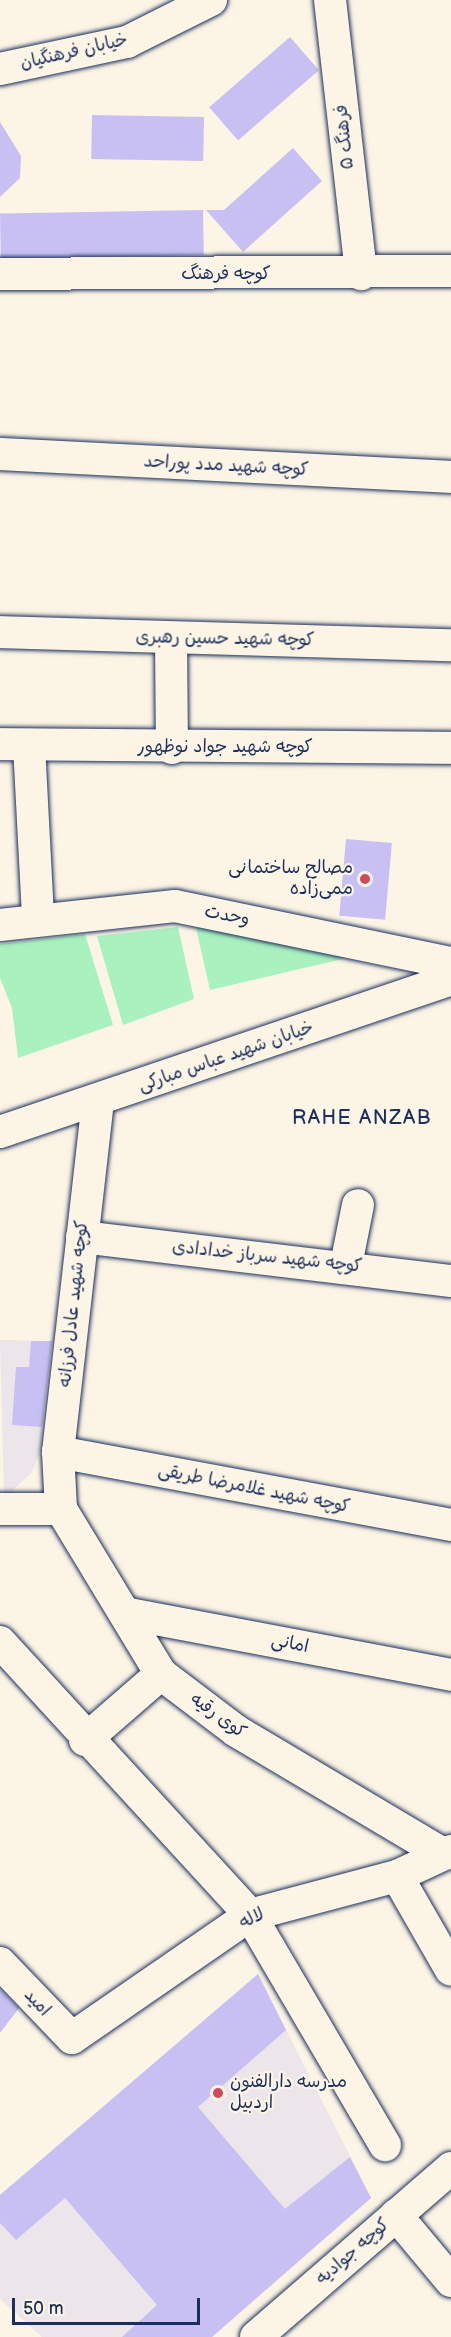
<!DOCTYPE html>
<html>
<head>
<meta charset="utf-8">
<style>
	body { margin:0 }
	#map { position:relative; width:451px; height:2337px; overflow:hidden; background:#fcf5e5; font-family:"Balsamiq Sans","Playpen Sans Arabic",sans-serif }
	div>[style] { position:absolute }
	.built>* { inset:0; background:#ece5e9 }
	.green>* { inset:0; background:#a9f2bf }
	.building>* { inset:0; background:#c8c0f2; transform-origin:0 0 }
	.roads { filter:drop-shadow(0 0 2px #1b2f5e) drop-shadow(0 0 2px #1b2f5e) }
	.minor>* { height:32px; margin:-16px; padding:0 16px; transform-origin:16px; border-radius:16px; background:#fcf5e5 }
	.dots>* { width:16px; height:16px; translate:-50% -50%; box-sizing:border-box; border:3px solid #fcf5e5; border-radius:50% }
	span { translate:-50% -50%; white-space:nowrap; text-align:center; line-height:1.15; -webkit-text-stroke:4.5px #fcf5e5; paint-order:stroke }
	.street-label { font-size:18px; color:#1b2f5e }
	.poi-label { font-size:18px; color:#1b2f5e }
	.right { translate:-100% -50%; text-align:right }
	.left { translate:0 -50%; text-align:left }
	.neighbourhood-label { font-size:20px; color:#1b2f5e; letter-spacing:1.5px }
	.scale { position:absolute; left:12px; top:2298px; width:188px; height:27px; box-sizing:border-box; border:3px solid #1b2f5e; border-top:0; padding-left:8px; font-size:18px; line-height:21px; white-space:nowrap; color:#1b2f5e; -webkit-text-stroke:4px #fcf5e5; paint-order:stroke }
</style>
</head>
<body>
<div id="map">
	<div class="built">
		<i style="clip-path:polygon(0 1340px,52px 1341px,39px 1455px,32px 1472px,4px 1499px)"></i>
		<i style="clip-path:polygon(258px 1974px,371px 2198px,212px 2337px,42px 2337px,0 2299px,0 2195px)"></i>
	</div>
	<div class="green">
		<i style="clip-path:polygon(178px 927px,194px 999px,123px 1025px,97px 936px)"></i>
		<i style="clip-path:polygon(196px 928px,222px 928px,351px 957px,210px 990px)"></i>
		<i style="clip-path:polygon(85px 934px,113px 1025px,18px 1058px,12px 1008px,0 978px,0 944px)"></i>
	</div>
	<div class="building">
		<i style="left:290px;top:37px;width:44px;height:107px;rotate:49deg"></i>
		<i style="left:92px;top:115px;width:112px;height:44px;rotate:1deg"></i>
		<i style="clip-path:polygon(0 122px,21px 156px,20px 178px,0 197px)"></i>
		<i style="clip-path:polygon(293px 148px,322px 181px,243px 252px,206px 210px,224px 210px)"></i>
		<i style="left:203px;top:210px;width:45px;height:203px;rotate:89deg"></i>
		<i style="left:346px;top:839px;width:46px;height:77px;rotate:5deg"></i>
		<i style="clip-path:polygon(31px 1341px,52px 1341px,42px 1427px,12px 1425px,16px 1367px,29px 1367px)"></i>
		<i style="clip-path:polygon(258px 1974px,286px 2030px,198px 2107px,285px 2209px,350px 2157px,371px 2198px,212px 2337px,122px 2337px,157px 2305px,65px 2198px,16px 2240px,0 2223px,0 2195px)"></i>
		<i style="clip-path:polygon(0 1989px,19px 2008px,0 2033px)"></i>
	</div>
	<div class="roads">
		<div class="minor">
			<i style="left:330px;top:0;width:276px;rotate:83.5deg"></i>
			<i style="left:0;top:69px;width:130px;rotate:-12deg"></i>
			<i style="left:127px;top:42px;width:94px;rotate:-26.6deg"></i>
			<i style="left:0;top:274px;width:451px;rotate:-0.4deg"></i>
			<i style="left:0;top:454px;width:452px;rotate:2.9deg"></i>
			<i style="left:0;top:632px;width:451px;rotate:1.7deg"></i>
			<i style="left:171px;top:638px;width:110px;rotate:89.5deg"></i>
			<i style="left:0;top:744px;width:451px;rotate:0.5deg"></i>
			<i style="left:29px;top:745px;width:174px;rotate:87deg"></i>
			<i style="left:0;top:925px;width:176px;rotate:-6.2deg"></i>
			<i style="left:175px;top:906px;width:282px;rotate:11.7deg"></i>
			<i style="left:0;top:1132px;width:476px;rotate:-18.7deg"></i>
			<i style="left:82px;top:1237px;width:372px;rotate:6.8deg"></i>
			<i style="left:346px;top:1265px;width:61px;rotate:-78.7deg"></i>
			<i style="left:58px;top:1452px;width:400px;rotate:10.5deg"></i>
			<i style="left:0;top:1509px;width:61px"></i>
			<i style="left:61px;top:1509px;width:193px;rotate:58.8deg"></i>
			<i style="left:161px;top:1674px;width:94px;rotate:37.2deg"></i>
			<i style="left:236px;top:1731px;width:241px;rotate:30.7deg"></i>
			<i style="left:61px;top:1509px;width:57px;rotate:-93deg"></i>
			<i style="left:58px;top:1452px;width:354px;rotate:-83.5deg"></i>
			<i style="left:129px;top:1614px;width:328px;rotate:10.7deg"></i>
			<i style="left:0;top:1642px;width:370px;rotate:47.5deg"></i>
			<i style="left:250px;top:1915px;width:267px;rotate:59.6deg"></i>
			<i style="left:85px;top:1740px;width:101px;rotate:-41deg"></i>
			<i style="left:397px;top:1876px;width:108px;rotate:60.1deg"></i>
			<i style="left:0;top:1963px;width:104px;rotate:46.2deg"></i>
			<i style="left:72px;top:2038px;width:216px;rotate:-34.6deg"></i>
			<i style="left:250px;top:1915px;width:152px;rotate:-14.9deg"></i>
			<i style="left:397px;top:1876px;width:60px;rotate:-24.8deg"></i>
			<i style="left:396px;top:2215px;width:86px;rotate:50.2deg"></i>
			<i style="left:256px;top:2337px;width:258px;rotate:-40.9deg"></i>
		</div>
	</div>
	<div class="dots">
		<i style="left:365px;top:879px;background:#d1495b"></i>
		<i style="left:218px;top:2093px;background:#d1495b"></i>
	</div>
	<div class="street-label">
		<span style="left:74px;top:52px;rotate:-13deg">خیابان فرهنگیان</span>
		<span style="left:345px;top:137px;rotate:-96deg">فرهنگ ۵</span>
		<span style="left:226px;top:274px">کوچه فرهنگ</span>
		<span style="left:226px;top:466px;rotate:3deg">کوچه شهید مدد پوراحد</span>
		<span style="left:225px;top:639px;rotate:1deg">کوچه شهید حسین رهبری</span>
		<span style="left:225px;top:747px">کوچه شهید جواد نوظهور</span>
		<span style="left:227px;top:916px;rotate:11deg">وحدت</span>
		<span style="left:226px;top:1057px;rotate:-19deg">خیابان شهید عباس مبارکی</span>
		<span style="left:267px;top:1257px;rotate:6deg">کوچه شهید سرباز خدادادی</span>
		<span style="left:74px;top:1304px;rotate:-84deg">کوچه شهید عادل فرزانه</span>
		<span style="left:254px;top:1489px;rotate:11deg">کوچه شهید غلامرضا طریقی</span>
		<span style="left:290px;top:1644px;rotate:11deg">امانی</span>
		<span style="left:218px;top:1716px;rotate:36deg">کوی رقیه</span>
		<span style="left:252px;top:1919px;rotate:-25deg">لاله</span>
		<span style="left:37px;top:2003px;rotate:48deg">امید</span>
		<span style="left:353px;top:2252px;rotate:-41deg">کوچه جوادیه</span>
	</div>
	<div class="poi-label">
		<span class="right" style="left:353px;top:879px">مصالح ساختمانی<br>ممی‌زاده</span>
		<span class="left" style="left:230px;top:2093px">مدرسه دارالفنون<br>اردبیل</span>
	</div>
	<div class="neighbourhood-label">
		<span style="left:362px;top:1118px">RAHE ANZAB</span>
	</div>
	<div class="scale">50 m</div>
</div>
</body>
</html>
